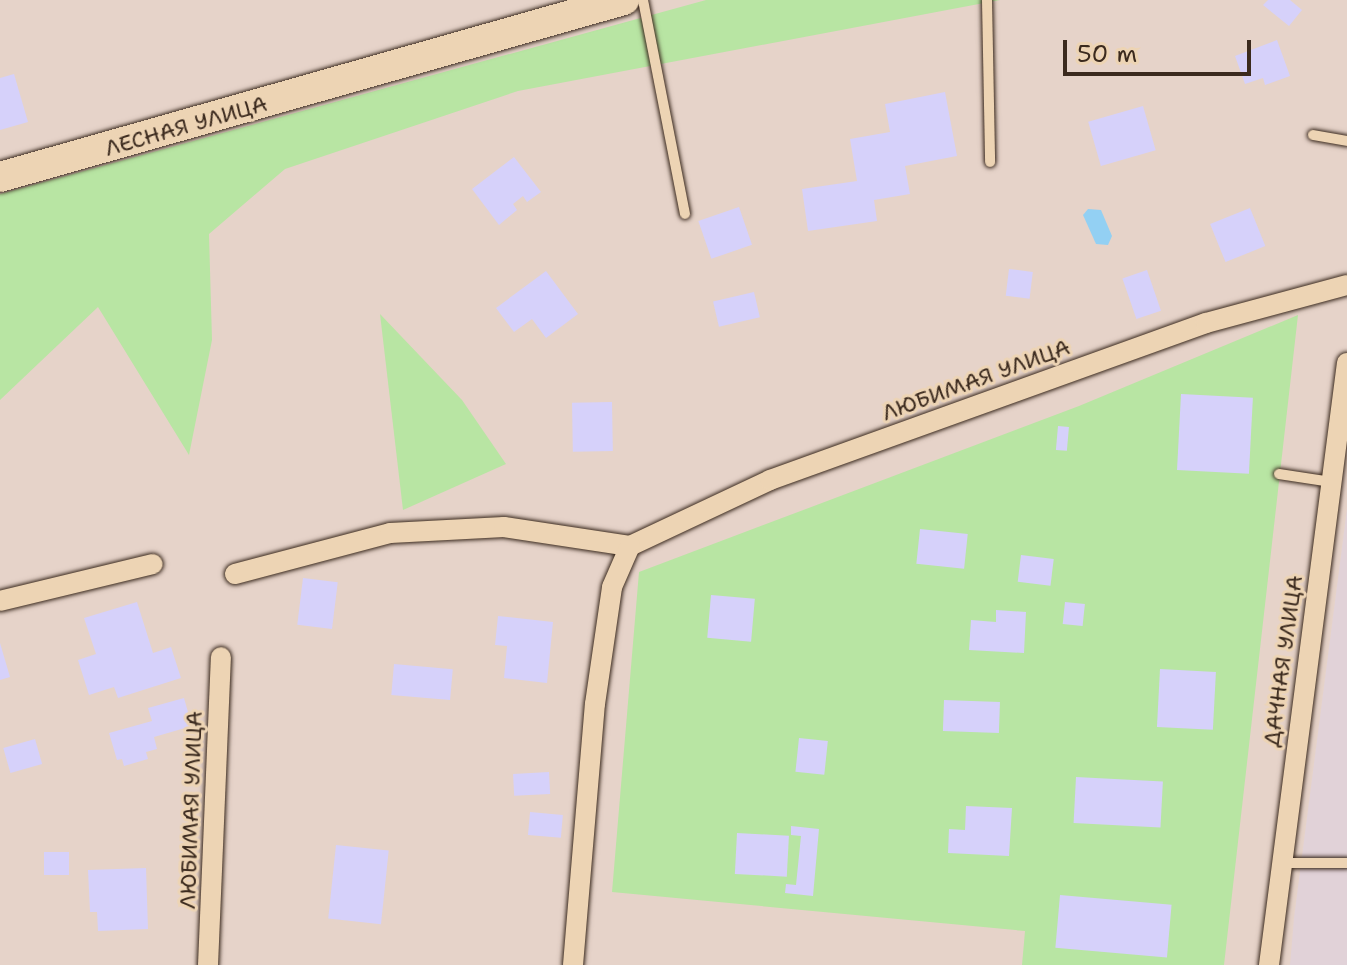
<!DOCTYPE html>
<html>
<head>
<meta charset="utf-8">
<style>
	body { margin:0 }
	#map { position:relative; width:1347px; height:965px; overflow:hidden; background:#e6d3c9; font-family:"Shantell Sans",sans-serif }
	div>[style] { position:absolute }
	.built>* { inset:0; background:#e1d2d8 }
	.green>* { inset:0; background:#b8e5a3 }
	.water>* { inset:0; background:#93d0f3 }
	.building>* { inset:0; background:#d6d1fa; transform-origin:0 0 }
	.roads { filter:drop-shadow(0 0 2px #3b2a1e) drop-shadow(0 0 2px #3b2a1e) }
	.lane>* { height:10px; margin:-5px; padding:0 5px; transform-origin:5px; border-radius:5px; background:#edd4b4 }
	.street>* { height:20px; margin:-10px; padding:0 10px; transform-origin:10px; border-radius:10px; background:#edd4b4 }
	.secondary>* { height:30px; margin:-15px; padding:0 15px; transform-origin:15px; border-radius:15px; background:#edd4b4 }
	span { translate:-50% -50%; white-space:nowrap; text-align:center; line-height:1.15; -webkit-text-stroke:6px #edd4b4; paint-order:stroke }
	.street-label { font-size:22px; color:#3b2a1e }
	.scale { position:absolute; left:1063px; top:40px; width:188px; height:36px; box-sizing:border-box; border:4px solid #3b2a1e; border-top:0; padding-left:10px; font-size:24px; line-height:28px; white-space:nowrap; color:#3b2a1e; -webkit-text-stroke:6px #edd4b4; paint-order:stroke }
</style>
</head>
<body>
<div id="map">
	<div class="built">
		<i style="clip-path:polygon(1347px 509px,1347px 965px,1290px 965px,1294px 918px)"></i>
	</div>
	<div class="green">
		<i style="clip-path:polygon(706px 0,1000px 0,518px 91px,285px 169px,209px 234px,212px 340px,189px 455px,98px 307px,0 400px,0 194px)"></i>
		<i style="clip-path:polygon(380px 314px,462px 400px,506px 464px,403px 510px)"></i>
		<i style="clip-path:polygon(1298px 315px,1224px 965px,1022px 965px,1025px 931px,612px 892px,639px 572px,1079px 406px)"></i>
	</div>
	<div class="water">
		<i style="clip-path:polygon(1088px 209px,1101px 210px,1112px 236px,1108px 245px,1096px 244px,1083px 215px)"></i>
	</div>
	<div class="building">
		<i style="clip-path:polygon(1268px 0,1290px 0,1302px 10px,1289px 26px,1263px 5px)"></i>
		<i style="clip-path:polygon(1277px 40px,1290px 76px,1265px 85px,1263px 78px,1245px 84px,1235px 56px)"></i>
		<i style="clip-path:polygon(14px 74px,28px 122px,0 130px,0 78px)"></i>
		<i style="clip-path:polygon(945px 92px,957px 156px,905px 166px,910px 194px,874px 200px,877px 221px,808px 231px,802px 189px,857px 181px,850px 139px,890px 132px,885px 104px)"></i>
		<i style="left:1143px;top:106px;width:46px;height:57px;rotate:74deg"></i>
		<i style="clip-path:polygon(514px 157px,541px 192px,527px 202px,523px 196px,513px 204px,517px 210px,499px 225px,472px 189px)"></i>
		<i style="left:739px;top:207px;width:40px;height:43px;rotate:71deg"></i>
		<i style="left:1250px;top:208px;width:41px;height:43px;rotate:68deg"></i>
		<i style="left:1009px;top:269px;width:24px;height:27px;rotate:7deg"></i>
		<i style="left:1147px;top:270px;width:43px;height:26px;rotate:71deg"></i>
		<i style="clip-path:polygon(546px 271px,578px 314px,546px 338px,532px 319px,514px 332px,496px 308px)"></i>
		<i style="left:754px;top:292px;width:26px;height:42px;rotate:77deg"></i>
		<i style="left:1181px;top:394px;width:72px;height:76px;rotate:3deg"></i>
		<i style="left:612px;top:402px;width:49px;height:40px;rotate:89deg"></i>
		<i style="left:1058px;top:426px;width:11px;height:24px;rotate:5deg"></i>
		<i style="left:920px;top:529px;width:48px;height:35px;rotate:6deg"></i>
		<i style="left:1021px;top:555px;width:33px;height:27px;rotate:7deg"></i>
		<i style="left:303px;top:578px;width:35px;height:47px;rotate:7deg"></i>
		<i style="left:711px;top:595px;width:44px;height:43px;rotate:5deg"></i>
		<i style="clip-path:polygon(137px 602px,153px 653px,171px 647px,181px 678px,118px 698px,114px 687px,89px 695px,78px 660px,96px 654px,84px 618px)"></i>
		<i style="left:1065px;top:602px;width:20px;height:22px;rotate:6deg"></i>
		<i style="clip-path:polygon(996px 610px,1026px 612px,1024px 653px,969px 650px,971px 620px,996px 622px)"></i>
		<i style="clip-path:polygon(498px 616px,553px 622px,547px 683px,504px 678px,507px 646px,495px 645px)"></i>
		<i style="clip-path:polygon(0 643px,10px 677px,0 680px)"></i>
		<i style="left:394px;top:664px;width:59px;height:31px;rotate:5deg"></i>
		<i style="left:1160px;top:669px;width:56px;height:58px;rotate:3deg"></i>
		<i style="clip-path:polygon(184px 698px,192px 726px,154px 737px,157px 749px,146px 752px,148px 759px,124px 766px,122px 759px,117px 760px,109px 733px,152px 721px,148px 708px)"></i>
		<i style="left:944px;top:700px;width:56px;height:31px;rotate:2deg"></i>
		<i style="left:799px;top:738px;width:29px;height:34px;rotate:6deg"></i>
		<i style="left:35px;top:739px;width:26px;height:33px;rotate:74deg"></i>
		<i style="left:549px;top:772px;width:22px;height:36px;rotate:87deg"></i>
		<i style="left:1076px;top:777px;width:87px;height:46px;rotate:3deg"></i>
		<i style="clip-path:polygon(966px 806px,1012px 808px,1009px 856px,948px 853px,949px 829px,965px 830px)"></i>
		<i style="left:530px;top:812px;width:33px;height:23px;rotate:5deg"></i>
		<i style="clip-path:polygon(791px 826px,819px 829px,813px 896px,785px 893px,786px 884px,796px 885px,801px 836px,791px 835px)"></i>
		<i style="left:737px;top:833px;width:52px;height:41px;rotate:3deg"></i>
		<i style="left:336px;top:845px;width:53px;height:74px;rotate:6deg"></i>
		<i style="left:44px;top:852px;width:25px;height:23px"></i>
		<i style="clip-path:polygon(146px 868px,148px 929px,98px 931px,97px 912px,90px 912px,88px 870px)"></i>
		<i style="left:1060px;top:895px;width:112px;height:53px;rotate:5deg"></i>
	</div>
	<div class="roads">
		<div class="lane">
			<i style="left:643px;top:0;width:218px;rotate:78.9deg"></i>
			<i style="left:987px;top:0;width:162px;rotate:88.9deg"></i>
			<i style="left:1313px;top:135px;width:35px;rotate:10deg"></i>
			<i style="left:1279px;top:474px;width:53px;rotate:8.7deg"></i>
			<i style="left:1281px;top:863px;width:66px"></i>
		</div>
		<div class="street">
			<i style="left:235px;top:574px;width:160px;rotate:-14.8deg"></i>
			<i style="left:390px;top:533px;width:114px;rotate:-3deg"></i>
			<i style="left:504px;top:527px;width:127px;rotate:8.6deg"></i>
			<i style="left:630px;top:546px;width:155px;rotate:-25.2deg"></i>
			<i style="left:770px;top:480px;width:463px;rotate:-19.8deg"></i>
			<i style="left:1206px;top:323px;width:146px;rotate:-15.1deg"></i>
			<i style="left:0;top:601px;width:157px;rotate:-13.6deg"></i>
			<i style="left:208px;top:965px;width:308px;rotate:-87.6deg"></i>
			<i style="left:573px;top:965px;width:262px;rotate:-85.2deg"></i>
			<i style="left:595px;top:704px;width:118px;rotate:-81.7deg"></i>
			<i style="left:612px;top:587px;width:45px;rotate:-66.3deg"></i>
			<i style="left:1269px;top:965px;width:607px;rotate:-82.62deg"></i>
		</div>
		<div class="secondary">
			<i style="left:0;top:177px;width:649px;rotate:-15.84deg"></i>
		</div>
	</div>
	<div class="street-label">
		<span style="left:186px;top:126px;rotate:-16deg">ЛЕСНАЯ УЛИЦА</span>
		<span style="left:976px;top:380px;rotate:-20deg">ЛЮБИМАЯ УЛИЦА</span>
		<span style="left:1283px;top:661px;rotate:-82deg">ДАЧНАЯ УЛИЦА</span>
		<span style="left:191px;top:810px;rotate:-88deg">ЛЮБИМАЯ УЛИЦА</span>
	</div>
	<div class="scale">50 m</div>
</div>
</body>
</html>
